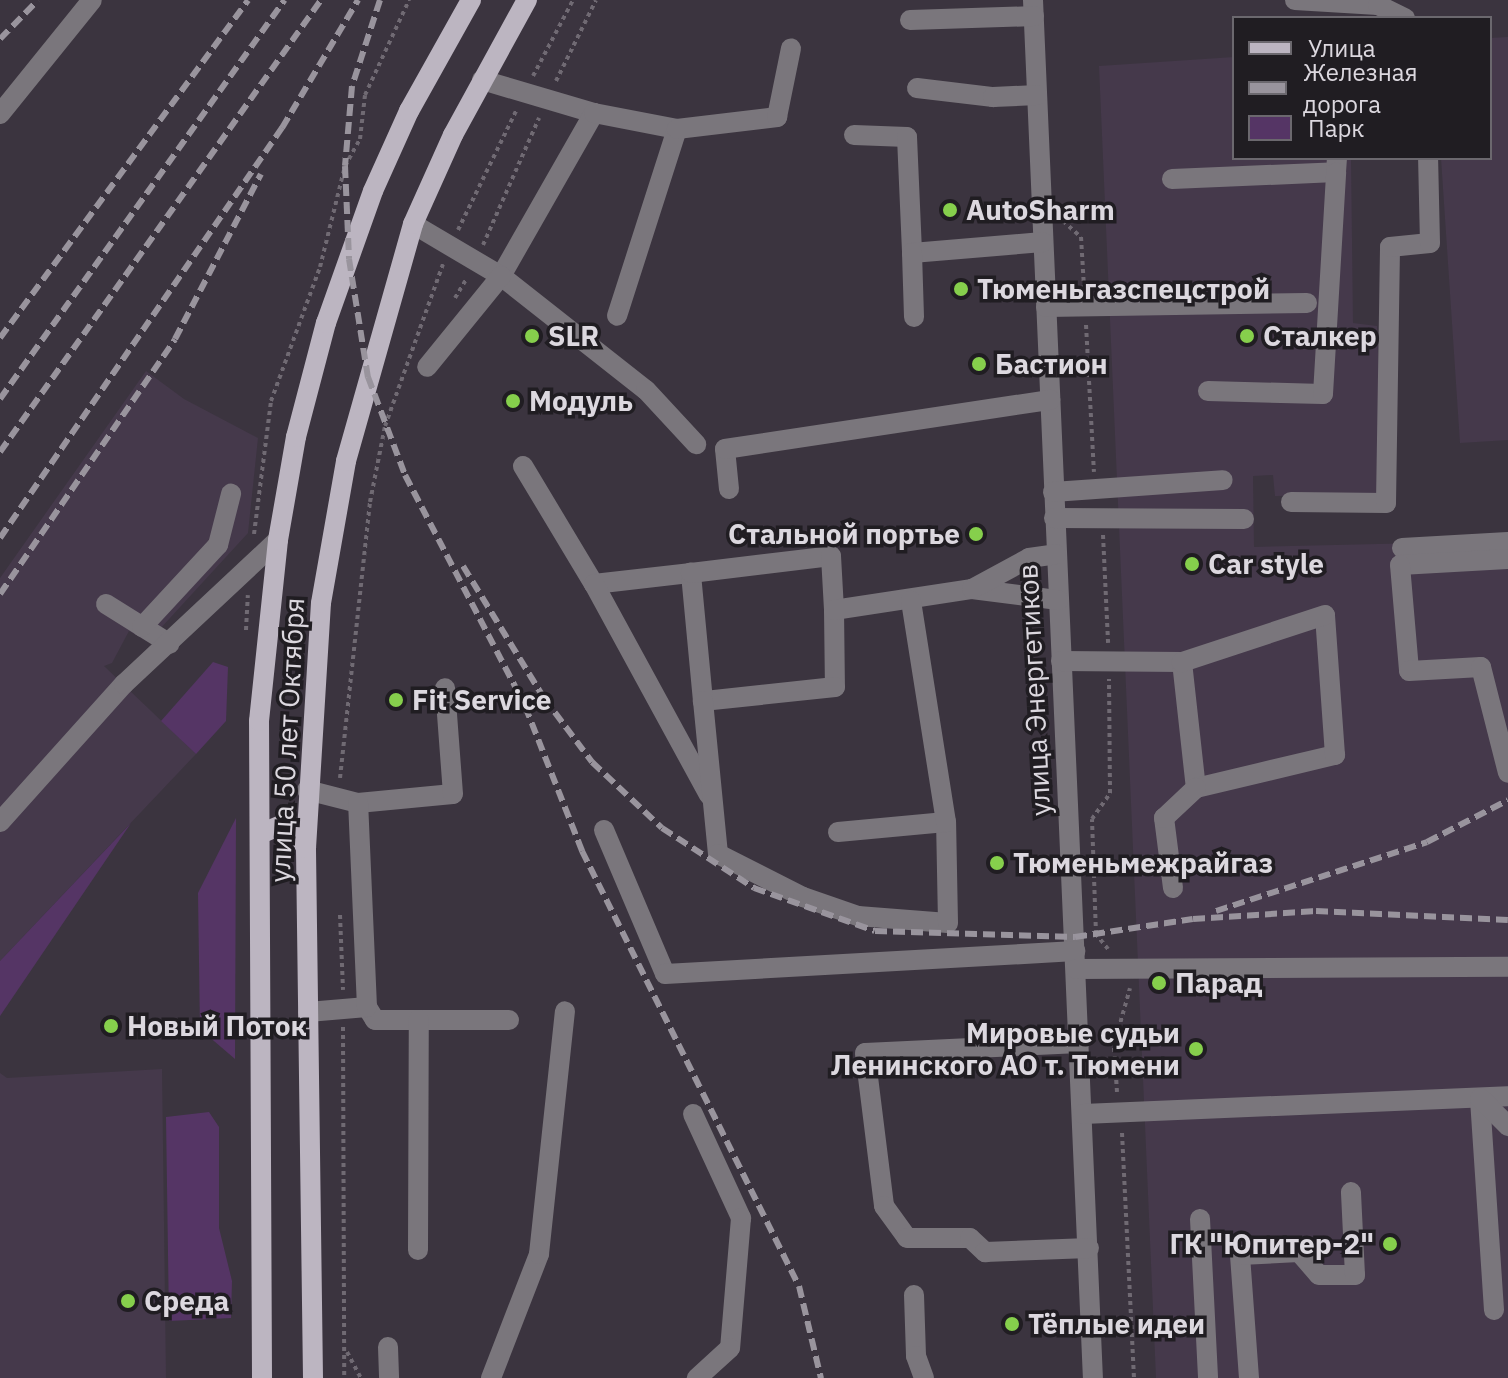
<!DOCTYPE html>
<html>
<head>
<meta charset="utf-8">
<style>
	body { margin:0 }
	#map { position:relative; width:1508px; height:1378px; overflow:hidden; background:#3b343f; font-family:"IBM Plex Sans",sans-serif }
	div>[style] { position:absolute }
	.built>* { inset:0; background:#45394b }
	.green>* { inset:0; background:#553565 }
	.path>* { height:4px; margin-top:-2px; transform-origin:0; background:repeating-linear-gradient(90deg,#706a73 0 4px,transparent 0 8px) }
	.minor>* { height:20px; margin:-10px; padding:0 10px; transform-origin:10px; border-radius:10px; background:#7a767c }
	.major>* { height:20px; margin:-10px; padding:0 10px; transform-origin:10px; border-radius:10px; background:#bcb5c1 }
	.rail>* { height:6px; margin-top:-3px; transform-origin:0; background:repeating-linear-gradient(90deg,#99949d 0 12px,transparent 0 18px) }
	.dots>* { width:22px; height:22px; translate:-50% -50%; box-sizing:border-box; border:4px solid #201d22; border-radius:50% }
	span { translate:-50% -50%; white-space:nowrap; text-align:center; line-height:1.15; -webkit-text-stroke:7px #201d22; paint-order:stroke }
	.poi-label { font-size:28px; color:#dcd8df; font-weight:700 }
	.left { translate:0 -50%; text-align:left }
	.right { translate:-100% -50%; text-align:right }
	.street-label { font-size:28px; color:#dcd8df }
	.legend { position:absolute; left:1232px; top:16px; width:260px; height:144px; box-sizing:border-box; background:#201d22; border:2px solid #6b686e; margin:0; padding:10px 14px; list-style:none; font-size:24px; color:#dcd8df }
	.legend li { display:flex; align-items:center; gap:16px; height:40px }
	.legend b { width:40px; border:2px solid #6b686e }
</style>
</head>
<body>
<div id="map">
	<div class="built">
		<i style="clip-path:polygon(1508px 37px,1508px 440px,1460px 443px,1441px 158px,1490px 158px,1490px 38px)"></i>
		<i style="clip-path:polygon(1234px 57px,1234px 158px,1351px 158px,1353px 323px,1377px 326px,1383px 495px,1275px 496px,1273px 475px,1253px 476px,1254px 547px,1508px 541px,1508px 1378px,1156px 1378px,1099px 66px)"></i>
		<i style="clip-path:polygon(146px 371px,184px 399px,258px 438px,248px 533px,148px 642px,129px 631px,112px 663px,104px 666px,196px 754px,0 961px,0 578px)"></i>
		<i style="clip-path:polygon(162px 1069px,166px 1378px,0 1378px,0 1073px,7px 1078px)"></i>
	</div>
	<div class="green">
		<i style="clip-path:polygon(213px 662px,228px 667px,226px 721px,196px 754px,161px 721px)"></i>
		<i style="clip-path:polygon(236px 818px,235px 1059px,200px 1029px,198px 893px)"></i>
		<i style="clip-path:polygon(131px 823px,0 1016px,0 961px)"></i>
		<i style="clip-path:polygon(209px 1112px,219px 1127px,219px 1228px,232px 1281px,231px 1318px,169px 1321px,166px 1117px)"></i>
	</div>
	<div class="path">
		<i style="left:533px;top:76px;width:86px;rotate:-62.2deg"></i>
		<i style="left:556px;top:81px;width:90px;rotate:-63.7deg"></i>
		<i style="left:1063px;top:221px;width:24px;rotate:42deg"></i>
		<i style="left:1081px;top:237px;width:51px;rotate:86.6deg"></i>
		<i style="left:458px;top:230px;width:135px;rotate:-64deg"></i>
		<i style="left:483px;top:245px;width:139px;rotate:-66.2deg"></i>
		<i style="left:455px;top:298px;width:23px;rotate:-59deg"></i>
		<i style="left:1086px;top:325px;width:147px;rotate:86.9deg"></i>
		<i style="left:254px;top:534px;width:134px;rotate:-82.7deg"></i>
		<i style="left:271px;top:401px;width:143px;rotate:-69.9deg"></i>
		<i style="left:320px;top:267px;width:104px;rotate:-76.1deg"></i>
		<i style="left:345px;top:166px;width:31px;rotate:-61deg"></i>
		<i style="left:360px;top:139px;width:44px;rotate:-83.5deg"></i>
		<i style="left:365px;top:95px;width:105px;rotate:-65.1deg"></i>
		<i style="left:1103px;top:535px;width:108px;rotate:87.3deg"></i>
		<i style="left:246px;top:630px;width:35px;rotate:-87deg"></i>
		<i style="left:340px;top:778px;width:278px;rotate:-83.8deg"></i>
		<i style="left:370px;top:502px;width:77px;rotate:-78.8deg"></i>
		<i style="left:385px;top:426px;width:172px;rotate:-70.3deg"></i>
		<i style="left:340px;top:915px;width:75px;rotate:87.7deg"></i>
		<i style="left:1108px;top:949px;width:19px;rotate:-129deg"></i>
		<i style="left:1096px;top:934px;width:115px;rotate:-92deg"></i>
		<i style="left:1092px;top:819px;width:32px;rotate:-55deg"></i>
		<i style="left:1110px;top:793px;width:114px;rotate:-90.5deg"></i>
		<i style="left:343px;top:1027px;width:351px;rotate:89.8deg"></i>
		<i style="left:1117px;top:1092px;width:47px;rotate:-93.7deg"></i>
		<i style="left:1114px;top:1045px;width:59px;rotate:-74.3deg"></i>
		<i style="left:1122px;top:1133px;width:245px;rotate:87.2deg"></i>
		<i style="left:347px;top:1352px;width:30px;rotate:62deg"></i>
	</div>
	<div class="minor">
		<i style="left:1033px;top:0;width:1379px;rotate:87.51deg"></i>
		<i style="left:1295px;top:0;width:83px;rotate:3.4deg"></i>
		<i style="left:1378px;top:5px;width:30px;rotate:26deg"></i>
		<i style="left:910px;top:20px;width:124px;rotate:-1.8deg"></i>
		<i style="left:482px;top:80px;width:117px;rotate:16.4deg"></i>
		<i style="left:594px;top:113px;width:188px;rotate:119.7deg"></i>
		<i style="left:501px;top:276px;width:184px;rotate:38.2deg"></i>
		<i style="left:646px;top:390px;width:74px;rotate:47.2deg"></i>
		<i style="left:917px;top:88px;width:77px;rotate:6.8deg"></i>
		<i style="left:993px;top:97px;width:44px;rotate:-2.6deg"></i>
		<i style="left:594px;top:113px;width:85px;rotate:10.9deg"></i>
		<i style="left:677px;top:129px;width:196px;rotate:107.8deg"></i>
		<i style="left:0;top:114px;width:146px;rotate:-51.1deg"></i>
		<i style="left:677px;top:129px;width:101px;rotate:-6.8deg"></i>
		<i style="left:777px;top:117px;width:70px;rotate:-78.5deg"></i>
		<i style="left:854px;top:135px;width:53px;rotate:2.2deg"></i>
		<i style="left:907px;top:137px;width:116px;rotate:87.5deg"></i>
		<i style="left:912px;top:253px;width:131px;rotate:-4.8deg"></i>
		<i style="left:1172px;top:179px;width:164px;rotate:-2.4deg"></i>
		<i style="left:1336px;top:172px;width:14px;rotate:-86deg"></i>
		<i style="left:413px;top:224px;width:102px;rotate:30.6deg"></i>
		<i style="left:501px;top:276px;width:117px;rotate:129.1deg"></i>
		<i style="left:912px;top:253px;width:64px;rotate:88.2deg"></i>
		<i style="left:1046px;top:307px;width:261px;rotate:-0.9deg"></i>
		<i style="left:1208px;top:391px;width:115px;rotate:1.5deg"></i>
		<i style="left:1323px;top:394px;width:222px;rotate:-86.6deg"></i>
		<i style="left:523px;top:466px;width:138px;rotate:59deg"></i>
		<i style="left:594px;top:584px;width:98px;rotate:-6.5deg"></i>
		<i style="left:729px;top:489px;width:40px;rotate:-95.7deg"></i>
		<i style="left:725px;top:449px;width:329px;rotate:-8.6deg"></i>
		<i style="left:1053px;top:492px;width:170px;rotate:-4deg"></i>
		<i style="left:1291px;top:502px;width:95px;rotate:0.6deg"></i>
		<i style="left:1386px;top:503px;width:256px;rotate:-89.1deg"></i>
		<i style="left:1390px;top:247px;width:40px;rotate:-5.7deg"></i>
		<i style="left:1430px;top:243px;width:85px;rotate:-91.3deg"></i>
		<i style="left:1054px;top:518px;width:190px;rotate:0.3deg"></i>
		<i style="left:1402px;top:548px;width:106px;rotate:-3.2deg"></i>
		<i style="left:1508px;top:559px;width:108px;rotate:176.8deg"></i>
		<i style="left:1400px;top:565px;width:106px;rotate:85.1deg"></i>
		<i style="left:1409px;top:671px;width:72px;rotate:-3.2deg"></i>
		<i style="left:1481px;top:667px;width:109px;rotate:75.7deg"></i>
		<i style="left:594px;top:584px;width:240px;rotate:61.4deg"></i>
		<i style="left:972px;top:589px;width:87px;rotate:7.3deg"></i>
		<i style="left:106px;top:604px;width:75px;rotate:32deg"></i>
		<i style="left:834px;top:610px;width:77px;rotate:89.3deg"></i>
		<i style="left:835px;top:687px;width:133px;rotate:173.9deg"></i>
		<i style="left:703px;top:701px;width:129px;rotate:-95.4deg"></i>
		<i style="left:691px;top:573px;width:141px;rotate:-6.9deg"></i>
		<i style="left:831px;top:556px;width:54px;rotate:86.8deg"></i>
		<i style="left:834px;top:610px;width:140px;rotate:-8.7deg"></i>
		<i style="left:972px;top:589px;width:65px;rotate:-28.5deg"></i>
		<i style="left:1029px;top:558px;width:27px;rotate:-8deg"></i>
		<i style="left:142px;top:627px;width:112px;rotate:-47.2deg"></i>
		<i style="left:218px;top:545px;width:53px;rotate:-75.7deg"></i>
		<i style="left:1061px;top:661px;width:121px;rotate:0.5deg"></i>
		<i style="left:1182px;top:662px;width:127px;rotate:83.7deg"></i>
		<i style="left:1196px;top:788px;width:143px;rotate:-13.4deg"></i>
		<i style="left:1335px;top:755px;width:140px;rotate:-94.1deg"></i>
		<i style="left:1325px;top:615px;width:151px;rotate:161.8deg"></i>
		<i style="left:703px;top:701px;width:154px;rotate:84.4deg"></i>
		<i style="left:718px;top:854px;width:95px;rotate:26.8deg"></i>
		<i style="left:803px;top:897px;width:58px;rotate:19.1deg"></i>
		<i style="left:858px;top:916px;width:90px;rotate:4.4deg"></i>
		<i style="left:948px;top:923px;width:101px;rotate:-91.1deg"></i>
		<i style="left:307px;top:790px;width:53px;rotate:14.3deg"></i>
		<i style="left:358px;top:803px;width:95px;rotate:-5.4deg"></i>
		<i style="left:453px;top:794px;width:106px;rotate:-94.3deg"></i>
		<i style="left:0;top:822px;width:186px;rotate:-48.1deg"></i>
		<i style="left:124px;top:684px;width:211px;rotate:-43.1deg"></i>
		<i style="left:604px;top:830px;width:156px;rotate:67deg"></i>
		<i style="left:665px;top:974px;width:411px;rotate:-3.2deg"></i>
		<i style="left:838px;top:832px;width:108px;rotate:-5.3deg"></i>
		<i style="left:946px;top:822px;width:224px;rotate:-99deg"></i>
		<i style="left:1173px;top:888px;width:71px;rotate:-97.3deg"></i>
		<i style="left:1164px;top:818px;width:44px;rotate:-43.2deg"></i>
		<i style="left:1076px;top:969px;width:432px;rotate:-0.3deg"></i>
		<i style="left:367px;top:1007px;width:15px;rotate:58deg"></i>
		<i style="left:375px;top:1020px;width:134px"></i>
		<i style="left:308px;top:1012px;width:59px;rotate:-4.8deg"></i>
		<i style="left:367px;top:1007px;width:204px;rotate:-92.5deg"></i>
		<i style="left:1079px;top:1043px;width:214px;rotate:177.3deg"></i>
		<i style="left:865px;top:1053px;width:154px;rotate:82.9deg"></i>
		<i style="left:884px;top:1206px;width:39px;rotate:54deg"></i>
		<i style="left:907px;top:1238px;width:63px"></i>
		<i style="left:970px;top:1238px;width:21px;rotate:43deg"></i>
		<i style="left:985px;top:1252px;width:104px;rotate:-2.2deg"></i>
		<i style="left:693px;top:1114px;width:115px;rotate:65.2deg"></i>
		<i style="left:741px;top:1218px;width:130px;rotate:94.8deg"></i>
		<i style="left:730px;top:1348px;width:45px;rotate:137.7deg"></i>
		<i style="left:1083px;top:1114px;width:425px;rotate:-2.4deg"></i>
		<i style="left:1200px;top:1219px;width:159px;rotate:87.1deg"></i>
		<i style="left:418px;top:1250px;width:230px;rotate:-89.8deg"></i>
		<i style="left:914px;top:1295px;width:61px;rotate:88.1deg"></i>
		<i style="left:916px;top:1356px;width:23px;rotate:70deg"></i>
		<i style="left:1494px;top:1310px;width:212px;rotate:-93.8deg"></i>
		<i style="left:1480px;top:1098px;width:40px;rotate:45deg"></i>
		<i style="left:388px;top:1347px;width:31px;rotate:88deg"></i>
		<i style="left:491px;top:1378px;width:133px;rotate:-68.8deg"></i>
		<i style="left:539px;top:1254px;width:244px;rotate:-83.9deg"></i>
		<i style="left:1249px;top:1378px;width:123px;rotate:-94.2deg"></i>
		<i style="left:1240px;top:1255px;width:59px;rotate:-2.9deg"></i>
		<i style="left:1299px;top:1252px;width:30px;rotate:49deg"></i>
		<i style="left:1319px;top:1275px;width:36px"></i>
		<i style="left:1355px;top:1275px;width:83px;rotate:-92.8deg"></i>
	</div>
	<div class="major">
		<i style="left:260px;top:834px;width:26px;rotate:-23deg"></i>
		<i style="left:284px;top:824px;width:12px;rotate:20deg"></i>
		<i style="left:295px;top:828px;width:23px;rotate:61deg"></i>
		<i style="left:262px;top:1378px;width:657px;rotate:-90.26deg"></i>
		<i style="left:259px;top:721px;width:182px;rotate:-84deg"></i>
		<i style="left:278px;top:540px;width:105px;rotate:-80.1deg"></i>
		<i style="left:296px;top:437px;width:118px;rotate:-75.3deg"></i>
		<i style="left:326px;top:323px;width:140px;rotate:-70.4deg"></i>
		<i style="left:373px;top:191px;width:88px;rotate:-65.8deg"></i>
		<i style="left:409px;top:111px;width:127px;rotate:-60.8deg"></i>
		<i style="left:313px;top:1378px;width:530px;rotate:-90.76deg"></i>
		<i style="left:306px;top:848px;width:245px;rotate:-86.5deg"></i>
		<i style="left:321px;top:603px;width:144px;rotate:-80deg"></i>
		<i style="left:346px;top:461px;width:246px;rotate:-74.2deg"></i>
		<i style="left:413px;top:224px;width:98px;rotate:-65.8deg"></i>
		<i style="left:453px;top:135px;width:154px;rotate:-61.3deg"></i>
	</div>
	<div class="rail">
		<i style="left:380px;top:0;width:90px;rotate:108deg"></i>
		<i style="left:352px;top:86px;width:80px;rotate:95deg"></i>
		<i style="left:345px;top:166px;width:93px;rotate:87.5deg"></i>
		<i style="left:349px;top:259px;width:120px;rotate:80.9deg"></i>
		<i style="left:368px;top:377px;width:105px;rotate:69.3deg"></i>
		<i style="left:405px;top:475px;width:260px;rotate:62.5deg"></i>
		<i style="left:525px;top:706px;width:156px;rotate:68.5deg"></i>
		<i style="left:582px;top:851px;width:486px;rotate:63.5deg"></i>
		<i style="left:799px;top:1286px;width:95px;rotate:76.6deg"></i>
		<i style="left:0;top:39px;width:54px;rotate:-45.7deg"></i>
		<i style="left:0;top:338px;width:419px;rotate:-53.7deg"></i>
		<i style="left:0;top:399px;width:490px;rotate:-54.5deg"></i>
		<i style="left:0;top:452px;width:554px;rotate:-54.62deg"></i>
		<i style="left:0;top:538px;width:498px;rotate:-55.5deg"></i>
		<i style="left:282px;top:128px;width:149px;rotate:-59.3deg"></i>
		<i style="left:463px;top:566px;width:155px;rotate:58.5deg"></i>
		<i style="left:544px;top:698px;width:80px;rotate:53.1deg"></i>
		<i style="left:592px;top:762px;width:96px;rotate:43.3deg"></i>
		<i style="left:662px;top:828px;width:110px;rotate:33.1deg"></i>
		<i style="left:754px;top:888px;width:128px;rotate:19.6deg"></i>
		<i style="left:875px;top:931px;width:200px;rotate:1.7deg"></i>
		<i style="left:1075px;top:937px;width:119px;rotate:-8.7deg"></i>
		<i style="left:1193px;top:919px;width:123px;rotate:-3.7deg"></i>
		<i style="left:1316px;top:911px;width:192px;rotate:2.7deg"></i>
		<i style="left:0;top:594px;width:309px;rotate:-55.5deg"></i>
		<i style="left:175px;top:339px;width:186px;rotate:-62.5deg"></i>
		<i style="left:1216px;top:911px;width:222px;rotate:-18.1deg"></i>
		<i style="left:1427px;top:842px;width:91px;rotate:-27.4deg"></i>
	</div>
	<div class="dots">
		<i style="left:950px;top:210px;background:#86cf4c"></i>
		<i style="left:961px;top:289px;background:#86cf4c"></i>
		<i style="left:532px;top:336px;background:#86cf4c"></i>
		<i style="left:1247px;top:336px;background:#86cf4c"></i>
		<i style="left:979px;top:364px;background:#86cf4c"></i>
		<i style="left:513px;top:401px;background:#86cf4c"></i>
		<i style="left:976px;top:534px;background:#86cf4c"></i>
		<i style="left:1192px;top:564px;background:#86cf4c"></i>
		<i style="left:396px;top:700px;background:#86cf4c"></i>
		<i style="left:997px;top:863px;background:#86cf4c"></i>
		<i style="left:1159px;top:983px;background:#86cf4c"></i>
		<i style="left:111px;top:1026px;background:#86cf4c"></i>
		<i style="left:1196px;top:1049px;background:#86cf4c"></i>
		<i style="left:1390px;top:1244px;background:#86cf4c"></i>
		<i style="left:128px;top:1301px;background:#86cf4c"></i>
		<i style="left:1012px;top:1324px;background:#86cf4c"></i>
	</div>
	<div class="poi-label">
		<span class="left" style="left:966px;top:210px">AutoSharm</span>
		<span class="left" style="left:977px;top:289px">Тюменьгазспецстрой</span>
		<span class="left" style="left:548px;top:336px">SLR</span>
		<span class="left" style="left:1263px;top:336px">Сталкер</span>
		<span class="left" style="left:995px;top:364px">Бастион</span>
		<span class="left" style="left:529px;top:401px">Модуль</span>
		<span class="right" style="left:960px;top:534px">Стальной портье</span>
		<span class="left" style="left:1208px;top:564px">Car style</span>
		<span class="left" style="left:412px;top:700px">Fit Service</span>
		<span class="left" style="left:1013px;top:863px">Тюменьмежрайгаз</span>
		<span class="left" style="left:1175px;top:983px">Парад</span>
		<span class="left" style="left:127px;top:1026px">Новый Поток</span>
		<span class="right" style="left:1180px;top:1049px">Мировые судьи<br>Ленинского АО т. Тюмени</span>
		<span class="right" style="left:1374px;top:1244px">ГК "Юпитер-2"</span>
		<span class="left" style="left:144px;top:1301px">Среда</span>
		<span class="left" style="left:1028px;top:1324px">Тёплые идеи</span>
	</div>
	<div class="street-label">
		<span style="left:1034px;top:690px;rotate:-93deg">улица Энергетиков</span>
		<span style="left:287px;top:740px;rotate:-87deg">улица 50 лет Октября</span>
	</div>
	<ul class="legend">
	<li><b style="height:10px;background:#bcb5c1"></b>Улица</li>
	<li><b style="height:10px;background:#99949d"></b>Железная дорога</li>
	<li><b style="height:22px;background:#553565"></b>Парк</li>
	</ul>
</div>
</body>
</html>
